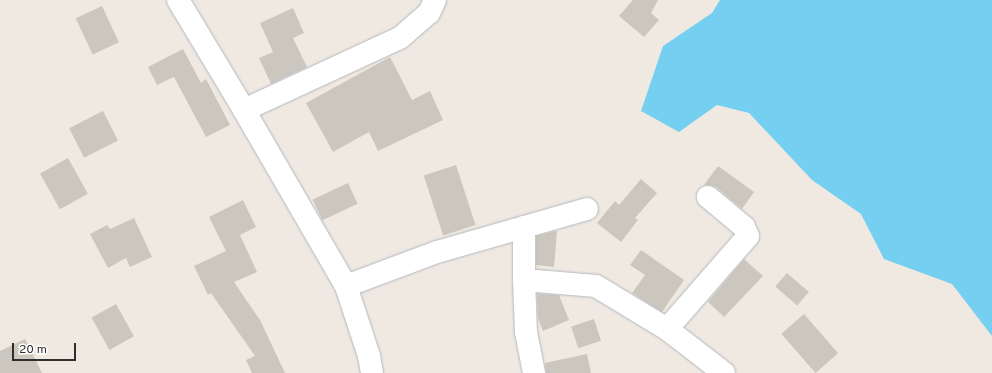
<!DOCTYPE html>
<html>
<head>
<meta charset="utf-8">
<style>
	body { margin:0 }
	#map { position:relative; width:992px; height:373px; overflow:hidden; background:#efe9e1; font-family:Overpass,sans-serif }
	div>[style] { position:absolute }
	.water>* { inset:0; background:#75cff0 }
	.building>* { inset:0; background:#cbc7bf; transform-origin:0 0 }
	.roads { filter:drop-shadow(0 0 1px #b4b7c1) drop-shadow(0 0 1px #b4b7c1) }
	.minor>* { height:22px; margin:-11px; padding:0 11px; transform-origin:11px; border-radius:11px; background:#fff }
	span { translate:-50% -50%; white-space:nowrap; text-align:center; line-height:1.15; -webkit-text-stroke:3px #fff; paint-order:stroke }
	.scale { position:absolute; left:12px; top:343px; width:64px; height:18px; box-sizing:border-box; border:2px solid #2e2e2e; border-top:0; padding-left:5px; font-size:12px; line-height:14px; white-space:nowrap; color:#2e2e2e; -webkit-text-stroke:3px #fff; paint-order:stroke }
</style>
</head>
<body>
<div id="map">
	<div class="water">
		<i style="clip-path:polygon(720px 0,992px 0,992px 336px,952px 284px,884px 259px,861px 214px,812px 180px,749px 113px,717px 105px,679px 132px,641px 111px,663px 46px,712px 13px)"></i>
	</div>
	<div class="building">
		<i style="clip-path:polygon(633px 0,658px 0,651px 13px,659px 20px,644px 37px,619px 16px)"></i>
		<i style="left:102px;top:6px;width:40px;height:29px;rotate:65deg"></i>
		<i style="clip-path:polygon(293px 8px,304px 33px,293px 38px,307px 67px,271px 84px,259px 58px,273px 52px,260px 23px)"></i>
		<i style="clip-path:polygon(183px 49px,201px 83px,206px 79px,230px 125px,206px 137px,174px 77px,157px 85px,148px 67px)"></i>
		<i style="clip-path:polygon(390px 57px,412px 100px,430px 91px,443px 120px,378px 151px,369px 132px,333px 152px,306px 103px)"></i>
		<i style="left:103px;top:111px;width:33px;height:38px;rotate:63deg"></i>
		<i style="left:68px;top:158px;width:41px;height:32px;rotate:61deg"></i>
		<i style="left:456px;top:165px;width:63px;height:34px;rotate:72deg"></i>
		<i style="clip-path:polygon(718px 166px,754px 192px,742px 209px,716px 187px,710px 185px,704px 185px)"></i>
		<i style="clip-path:polygon(641px 179px,657px 193px,635px 218px,638px 220px,621px 242px,597px 223px,615px 201px,619px 205px)"></i>
		<i style="left:348px;top:183px;width:23px;height:39px;rotate:65deg"></i>
		<i style="clip-path:polygon(243px 200px,256px 227px,240px 235px,257px 272px,234px 282px,260px 320px,285px 373px,252px 373px,246px 360px,255px 356px,211px 293px,208px 295px,194px 266px,226px 251px,209px 217px)"></i>
		<i style="clip-path:polygon(134px 218px,152px 257px,130px 267px,126px 258px,108px 268px,90px 234px,107px 225px,110px 229px)"></i>
		<i style="clip-path:polygon(556px 231px,557px 231px,554px 267px,536px 265px,536px 236px)"></i>
		<i style="clip-path:polygon(641px 250px,684px 280px,662px 312px,632px 293px,645px 275px,630px 265px)"></i>
		<i style="clip-path:polygon(744px 259px,763px 276px,724px 317px,708px 302px)"></i>
		<i style="left:787px;top:273px;width:29px;height:18px;rotate:41deg"></i>
		<i style="clip-path:polygon(537px 294px,559px 295px,569px 320px,543px 331px,538px 318px)"></i>
		<i style="left:116px;top:304px;width:37px;height:28px;rotate:61deg"></i>
		<i style="left:804px;top:314px;width:52px;height:30px;rotate:49deg"></i>
		<i style="left:594px;top:319px;width:23px;height:24px;rotate:72deg"></i>
		<i style="clip-path:polygon(25px 339px,42px 373px,0 373px,0 351px)"></i>
		<i style="clip-path:polygon(587px 354px,591px 373px,546px 373px,545px 363px)"></i>
	</div>
	<div class="roads">
		<div class="minor">
			<i style="left:178px;top:0;width:128px;rotate:59deg"></i>
			<i style="left:244px;top:110px;width:203px;rotate:59.9deg"></i>
			<i style="left:346px;top:286px;width:74px;rotate:71.8deg"></i>
			<i style="left:369px;top:356px;width:17px;rotate:80deg"></i>
			<i style="left:244px;top:110px;width:172px;rotate:-24.8deg"></i>
			<i style="left:400px;top:38px;width:38px;rotate:-41deg"></i>
			<i style="left:429px;top:13px;width:14px;rotate:-65deg"></i>
			<i style="left:524px;top:280px;width:53px;rotate:-90deg"></i>
			<i style="left:346px;top:286px;width:97px;rotate:-20.5deg"></i>
			<i style="left:437px;top:252px;width:156px;rotate:-16deg"></i>
			<i style="left:667px;top:329px;width:123px;rotate:-48.9deg"></i>
			<i style="left:748px;top:236px;width:10px;rotate:-114deg"></i>
			<i style="left:744px;top:227px;width:47px;rotate:-140.2deg"></i>
			<i style="left:534px;top:373px;width:42px;rotate:-101deg"></i>
			<i style="left:526px;top:332px;width:52px;rotate:-92.2deg"></i>
			<i style="left:524px;top:280px;width:72px;rotate:4.8deg"></i>
			<i style="left:596px;top:286px;width:83px;rotate:31.2deg"></i>
			<i style="left:667px;top:329px;width:72px;rotate:37.7deg"></i>
		</div>
	</div>
	<div class="scale">20 m</div>
</div>
</body>
</html>
